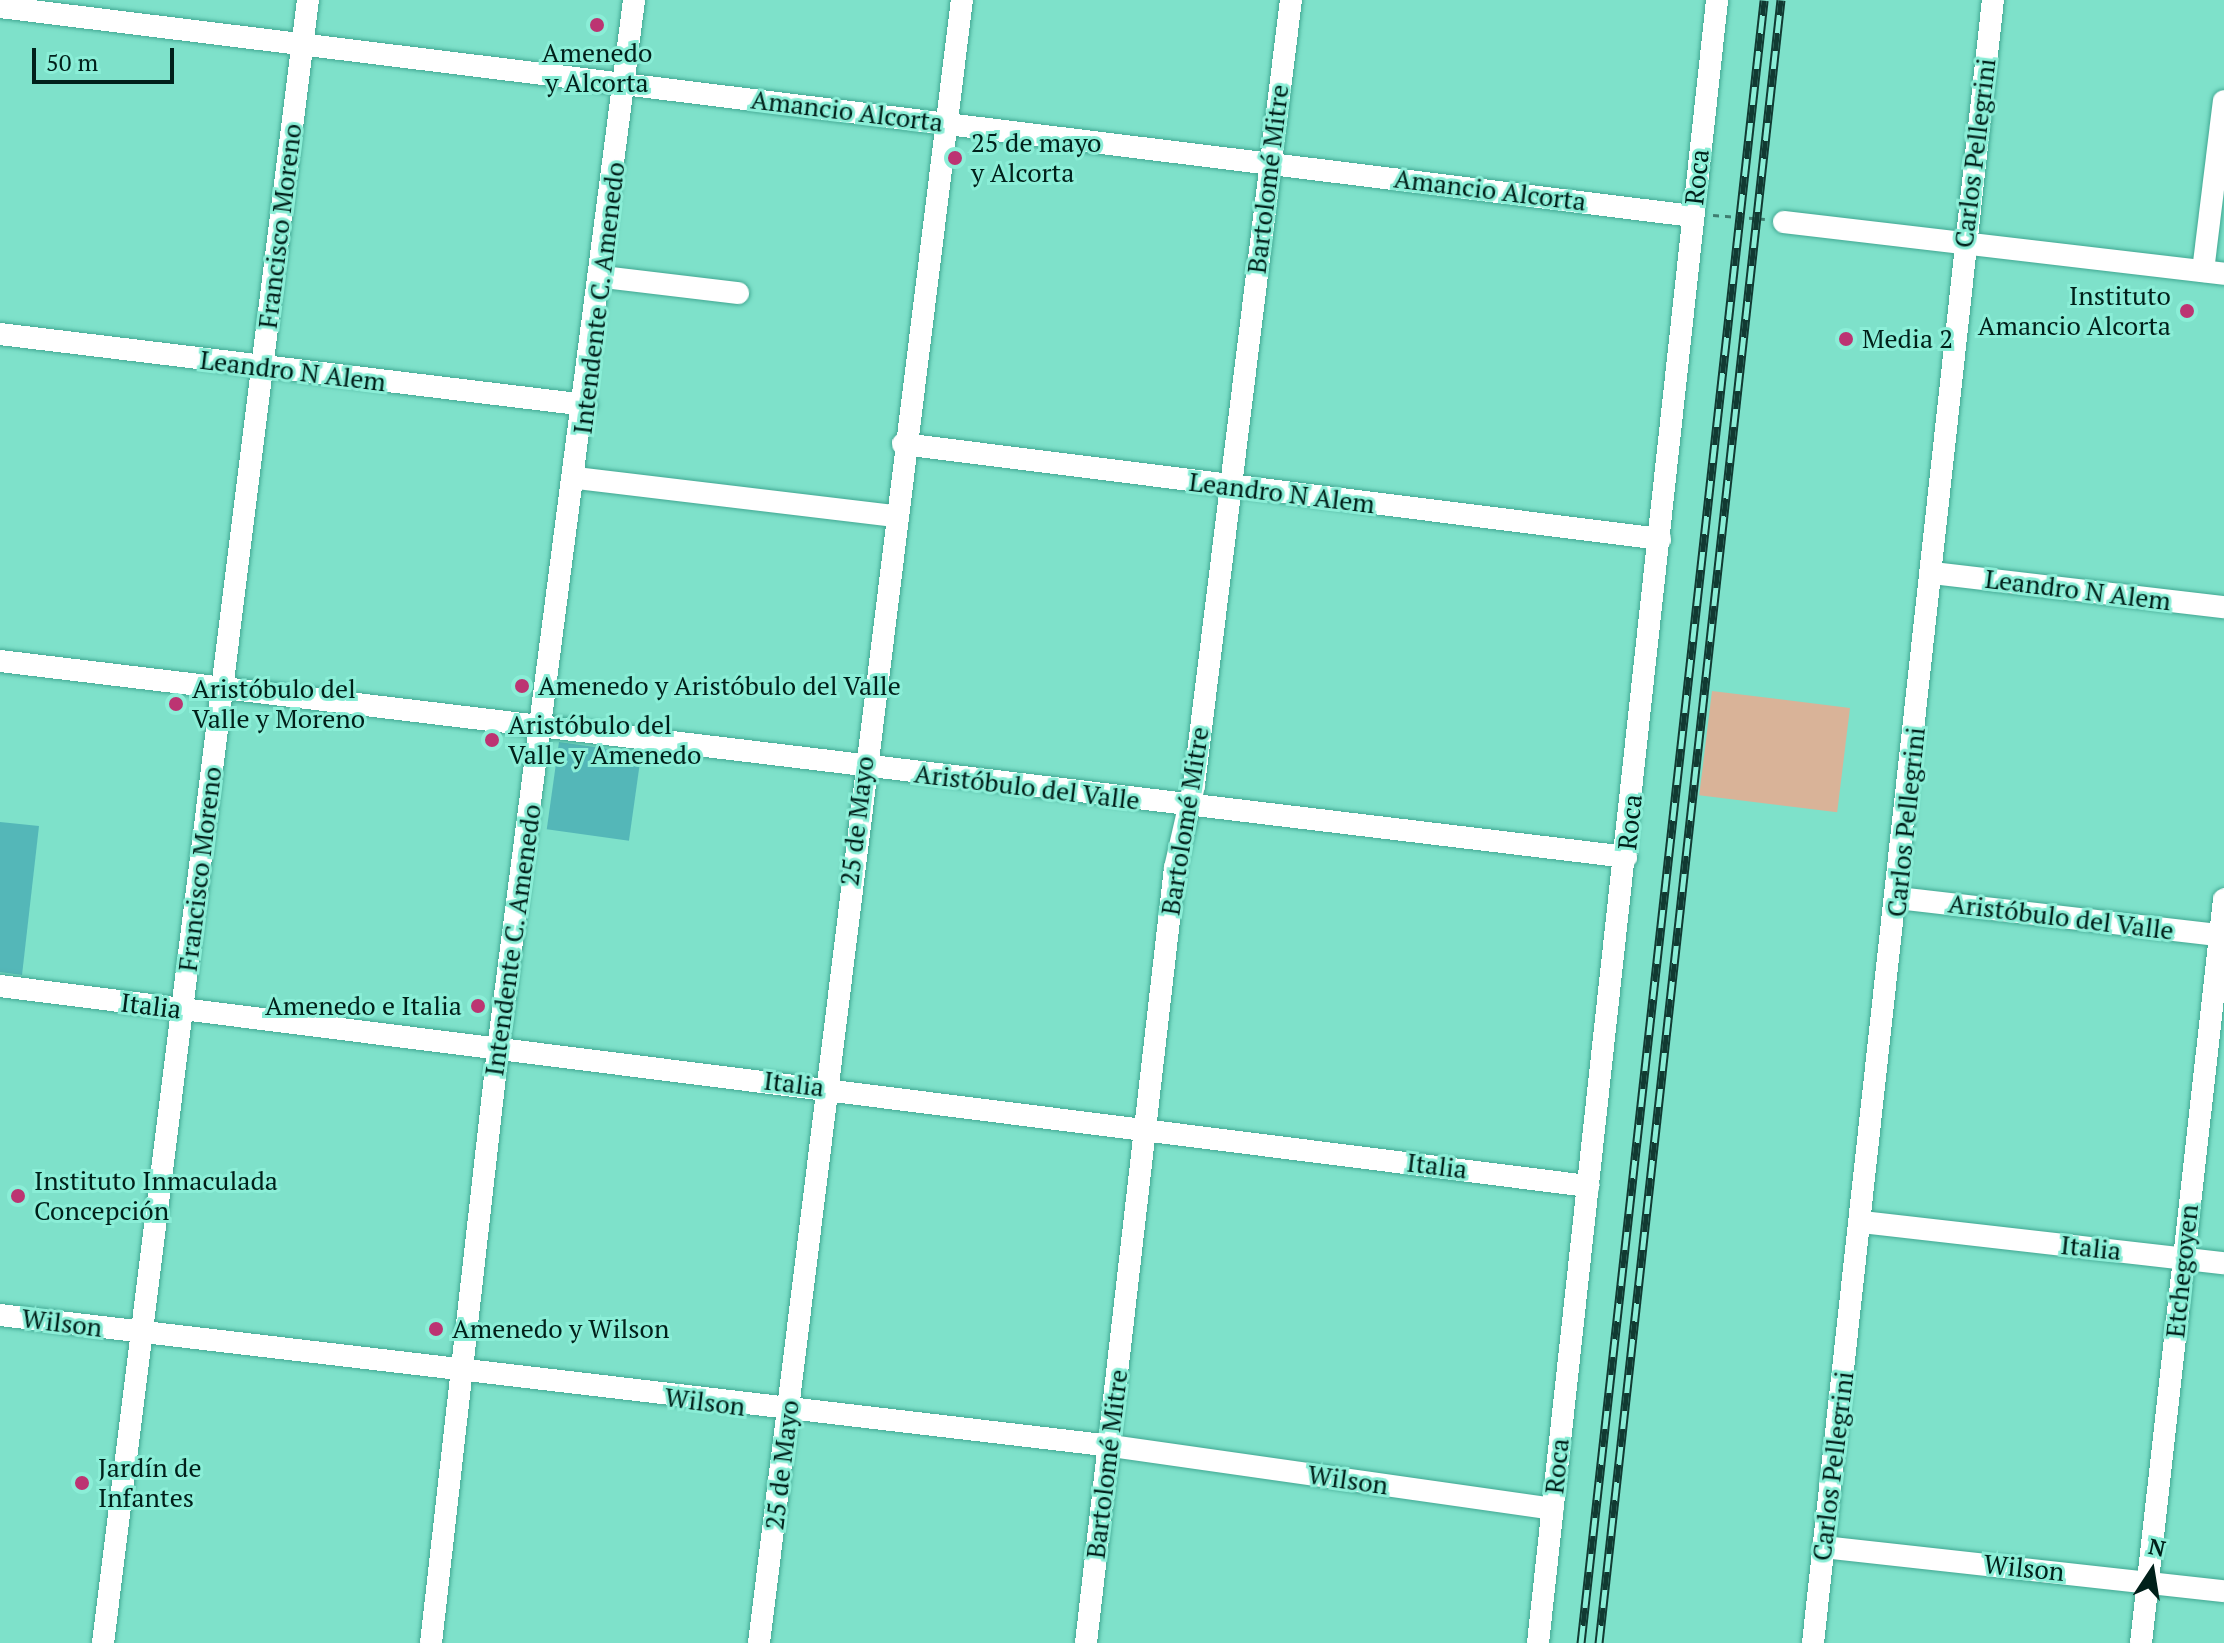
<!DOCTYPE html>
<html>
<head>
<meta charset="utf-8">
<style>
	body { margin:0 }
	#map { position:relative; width:2224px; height:1643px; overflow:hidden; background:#7ee1ca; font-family:"PT Serif",serif }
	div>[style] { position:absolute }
	.green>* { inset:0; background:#d9b398; transform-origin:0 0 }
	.building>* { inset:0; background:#54b7b8; transform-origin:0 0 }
	.path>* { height:3px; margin-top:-1.5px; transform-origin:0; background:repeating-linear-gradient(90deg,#3e7e70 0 6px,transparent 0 12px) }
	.roads { filter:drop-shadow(0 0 2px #41a792) drop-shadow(0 0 2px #41a792) }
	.minor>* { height:22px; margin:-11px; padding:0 11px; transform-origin:11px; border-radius:11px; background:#fff }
	.rail>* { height:9px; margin-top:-4.5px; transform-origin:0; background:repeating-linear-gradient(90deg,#8beed7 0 18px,#113a32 0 36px); box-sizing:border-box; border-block:2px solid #113a32 }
	.dots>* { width:22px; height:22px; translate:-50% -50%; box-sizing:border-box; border:4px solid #8beed7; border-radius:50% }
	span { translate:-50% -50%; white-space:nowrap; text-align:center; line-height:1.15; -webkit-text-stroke:6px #8beed7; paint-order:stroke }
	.poi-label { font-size:26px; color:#00201a }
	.left { translate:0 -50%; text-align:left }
	.right { translate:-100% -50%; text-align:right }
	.street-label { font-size:26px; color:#00201a }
	.north { position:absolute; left:2112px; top:1531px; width:80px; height:80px; -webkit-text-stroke:6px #8beed7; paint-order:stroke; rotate:12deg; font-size:22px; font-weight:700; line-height:32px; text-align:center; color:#00201a }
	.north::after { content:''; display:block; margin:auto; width:28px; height:36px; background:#00201a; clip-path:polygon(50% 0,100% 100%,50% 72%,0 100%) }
	.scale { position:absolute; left:32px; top:48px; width:142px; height:36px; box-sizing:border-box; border:4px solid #00201a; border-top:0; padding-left:10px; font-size:24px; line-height:28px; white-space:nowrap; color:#00201a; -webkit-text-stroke:6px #8beed7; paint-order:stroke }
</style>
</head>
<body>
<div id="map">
	<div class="green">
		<i style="left:1712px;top:691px;width:139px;height:105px;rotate:7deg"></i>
	</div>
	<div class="building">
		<i style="left:559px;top:742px;width:83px;height:88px;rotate:8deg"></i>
		<i style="clip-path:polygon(0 822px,39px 826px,22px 975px,0 972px)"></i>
	</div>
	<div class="path">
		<i style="left:1713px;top:215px;width:52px;rotate:4.4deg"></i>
	</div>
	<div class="roads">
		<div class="minor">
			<i style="left:0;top:7px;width:1706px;rotate:7.04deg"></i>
			<i style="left:1784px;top:222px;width:443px;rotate:6.7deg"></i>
			<i style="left:2203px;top:271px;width:171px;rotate:-83deg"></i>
			<i style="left:603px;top:277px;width:136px;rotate:6.8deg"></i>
			<i style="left:0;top:334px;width:590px;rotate:6.91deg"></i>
			<i style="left:903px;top:444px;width:763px;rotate:7.15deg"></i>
			<i style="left:576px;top:478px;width:321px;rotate:6.8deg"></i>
			<i style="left:1933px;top:573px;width:293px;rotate:6.7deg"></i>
			<i style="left:0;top:661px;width:1638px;rotate:6.87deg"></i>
			<i style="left:1898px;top:898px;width:328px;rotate:6.6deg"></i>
			<i style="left:0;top:986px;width:1601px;rotate:7.18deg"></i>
			<i style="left:1862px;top:1222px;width:364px;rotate:6.5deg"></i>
			<i style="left:0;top:1315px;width:1119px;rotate:6.72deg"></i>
			<i style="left:1111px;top:1446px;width:446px;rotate:8.1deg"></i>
			<i style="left:1823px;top:1547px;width:403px;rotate:6.3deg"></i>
			<i style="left:103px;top:1643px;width:1656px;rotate:-82.89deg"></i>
			<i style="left:431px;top:1643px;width:598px;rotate:-83.56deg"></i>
			<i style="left:498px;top:1049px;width:1058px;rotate:-82.61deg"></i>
			<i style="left:759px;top:1643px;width:1655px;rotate:-82.96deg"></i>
			<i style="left:1086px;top:1643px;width:780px;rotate:-83.45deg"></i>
			<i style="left:1175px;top:868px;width:85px;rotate:-77.1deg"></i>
			<i style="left:1194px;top:785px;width:791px;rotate:-82.96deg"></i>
			<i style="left:1538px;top:1643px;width:1653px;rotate:-83.78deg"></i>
			<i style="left:1813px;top:1643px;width:1653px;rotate:-83.75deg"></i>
			<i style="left:2141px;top:1643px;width:748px;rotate:-83.63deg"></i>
		</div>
	</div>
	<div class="rail">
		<i style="left:1581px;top:1643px;width:1653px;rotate:-83.64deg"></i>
		<i style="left:1599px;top:1643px;width:1653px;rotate:-83.68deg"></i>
	</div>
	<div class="dots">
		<i style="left:597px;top:25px;background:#bc3472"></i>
		<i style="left:955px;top:158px;background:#bc3472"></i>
		<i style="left:2187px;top:311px;background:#bc3472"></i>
		<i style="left:1846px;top:339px;background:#bc3472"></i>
		<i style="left:522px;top:686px;background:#bc3472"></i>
		<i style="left:176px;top:704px;background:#bc3472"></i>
		<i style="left:492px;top:740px;background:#bc3472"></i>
		<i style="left:478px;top:1006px;background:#bc3472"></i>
		<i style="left:18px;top:1196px;background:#bc3472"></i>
		<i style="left:436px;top:1329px;background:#bc3472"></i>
		<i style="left:82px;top:1483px;background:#bc3472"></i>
	</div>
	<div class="poi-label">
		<span style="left:597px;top:68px">Amenedo<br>y Alcorta</span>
		<span class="left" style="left:971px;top:158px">25 de mayo<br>y Alcorta</span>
		<span class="right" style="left:2171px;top:311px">Instituto<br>Amancio Alcorta</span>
		<span class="left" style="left:1862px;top:339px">Media 2</span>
		<span class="left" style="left:538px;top:686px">Amenedo y Aristóbulo del Valle</span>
		<span class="left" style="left:192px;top:704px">Aristóbulo del<br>Valle y Moreno</span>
		<span class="left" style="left:508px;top:740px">Aristóbulo del<br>Valle y Amenedo</span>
		<span class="right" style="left:462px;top:1006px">Amenedo e Italia</span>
		<span class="left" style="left:34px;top:1196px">Instituto Inmaculada<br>Concepción</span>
		<span class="left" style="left:452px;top:1329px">Amenedo y Wilson</span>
		<span class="left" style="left:98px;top:1483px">Jardín de<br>Infantes</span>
	</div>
	<div class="street-label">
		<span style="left:847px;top:111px;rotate:7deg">Amancio Alcorta</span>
		<span style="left:1975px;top:153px;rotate:-83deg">Carlos Pellegrini</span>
		<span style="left:1697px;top:177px;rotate:-84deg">Roca</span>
		<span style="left:1268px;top:179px;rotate:-83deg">Bartolomé Mitre</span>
		<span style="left:1490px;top:190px;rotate:7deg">Amancio Alcorta</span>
		<span style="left:280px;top:226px;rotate:-83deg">Francisco Moreno</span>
		<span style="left:599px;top:298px;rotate:-83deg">Intendente C. Amenedo</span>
		<span style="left:293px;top:371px;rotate:7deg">Leandro N Alem</span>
		<span style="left:1282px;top:493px;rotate:7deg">Leandro N Alem</span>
		<span style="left:2078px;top:590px;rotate:7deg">Leandro N Alem</span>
		<span style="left:1027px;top:787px;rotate:7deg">Aristóbulo del Valle</span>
		<span style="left:857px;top:821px;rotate:-83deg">25 de Mayo</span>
		<span style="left:1185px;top:821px;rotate:-81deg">Bartolomé Mitre</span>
		<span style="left:1630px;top:822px;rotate:-84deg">Roca</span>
		<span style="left:1906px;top:822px;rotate:-84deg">Carlos Pellegrini</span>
		<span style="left:200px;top:869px;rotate:-83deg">Francisco Moreno</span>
		<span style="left:2061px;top:917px;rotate:7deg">Aristóbulo del Valle</span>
		<span style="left:513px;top:940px;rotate:-82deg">Intendente C. Amenedo</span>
		<span style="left:151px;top:1006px;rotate:7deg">Italia</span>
		<span style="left:794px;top:1084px;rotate:7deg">Italia</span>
		<span style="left:1437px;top:1166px;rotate:7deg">Italia</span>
		<span style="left:2091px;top:1248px;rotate:6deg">Italia</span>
		<span style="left:2182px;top:1271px;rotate:-84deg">Etchegoyen</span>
		<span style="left:62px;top:1323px;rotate:7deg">Wilson</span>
		<span style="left:705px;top:1402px;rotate:7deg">Wilson</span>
		<span style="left:1107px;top:1464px;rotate:-83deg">Bartolomé Mitre</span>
		<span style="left:782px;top:1465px;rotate:-83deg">25 de Mayo</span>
		<span style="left:1557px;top:1466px;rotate:-84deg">Roca</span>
		<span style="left:1833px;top:1466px;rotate:-83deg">Carlos Pellegrini</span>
		<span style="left:1348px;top:1480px;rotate:8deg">Wilson</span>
		<span style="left:2024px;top:1568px;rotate:6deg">Wilson</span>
	</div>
	<div class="north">N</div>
	<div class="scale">50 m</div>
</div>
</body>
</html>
